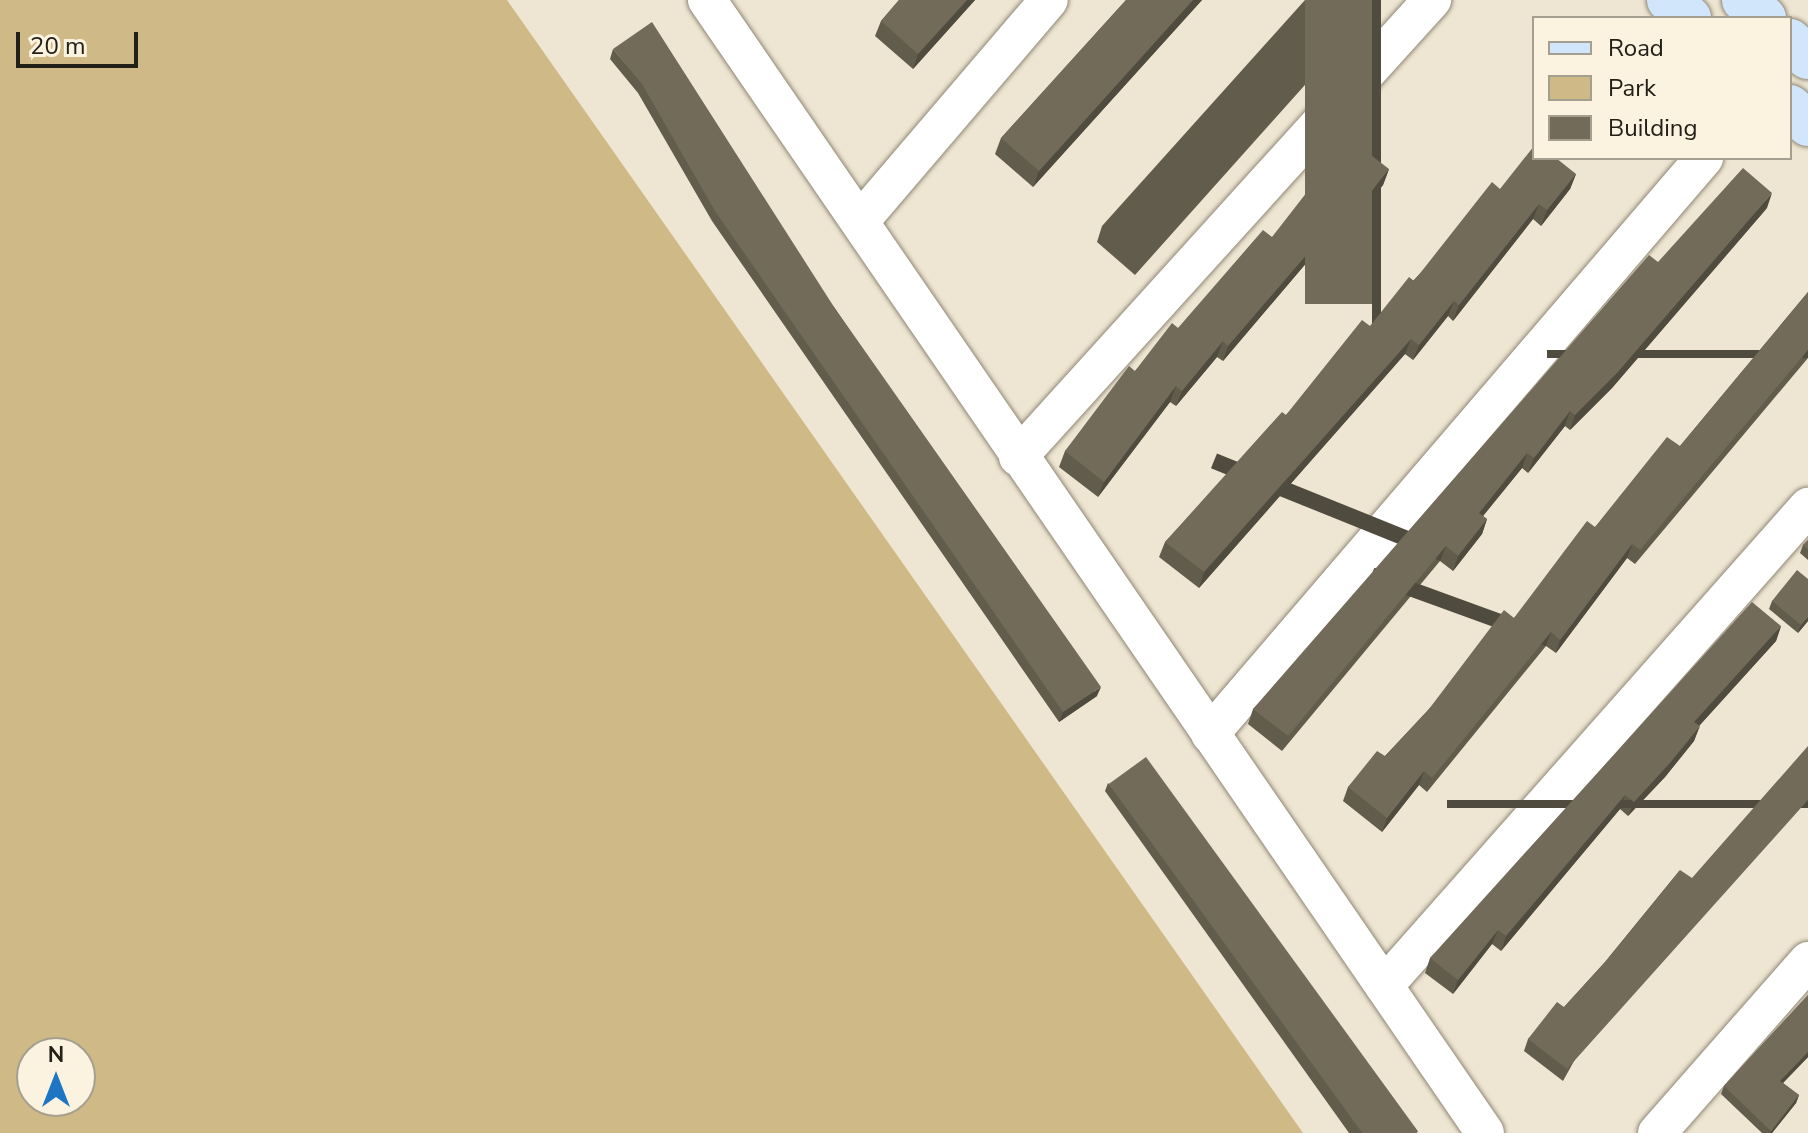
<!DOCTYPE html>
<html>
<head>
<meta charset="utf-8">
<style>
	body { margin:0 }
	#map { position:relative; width:1808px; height:1133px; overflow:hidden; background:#eee6d2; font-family:"Nunito Sans",sans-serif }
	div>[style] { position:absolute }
	.green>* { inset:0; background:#cfb986 }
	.roads { filter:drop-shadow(0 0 2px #8f8776) drop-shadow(0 0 2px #8f8776) }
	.street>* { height:38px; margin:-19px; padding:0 19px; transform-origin:19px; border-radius:19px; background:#fff }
	.secondary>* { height:44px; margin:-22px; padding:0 22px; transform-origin:22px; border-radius:22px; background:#d1e6fb }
	.wall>* { inset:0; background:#625c4d }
	.shaded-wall>* { inset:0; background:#504b3f; transform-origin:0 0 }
	.building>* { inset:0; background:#726b5a; transform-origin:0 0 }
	span { translate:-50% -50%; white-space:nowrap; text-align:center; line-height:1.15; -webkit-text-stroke:8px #fbf3df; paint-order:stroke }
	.legend { position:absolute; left:1532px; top:16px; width:260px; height:144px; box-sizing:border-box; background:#fbf3df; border:2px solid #a59f90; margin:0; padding:10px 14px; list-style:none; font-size:24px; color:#232019 }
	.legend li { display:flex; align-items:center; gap:16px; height:40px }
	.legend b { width:40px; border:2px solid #a59f90 }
	.north { position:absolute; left:16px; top:1037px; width:80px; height:80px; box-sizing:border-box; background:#fbf3df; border:2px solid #a59f90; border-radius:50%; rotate:0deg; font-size:22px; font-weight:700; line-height:32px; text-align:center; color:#232019 }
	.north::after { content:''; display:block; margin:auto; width:28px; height:36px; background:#1d75c3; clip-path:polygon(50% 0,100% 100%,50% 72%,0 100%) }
	.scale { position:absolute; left:16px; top:32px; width:122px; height:36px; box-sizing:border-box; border:4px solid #232019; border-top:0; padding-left:10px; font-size:24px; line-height:28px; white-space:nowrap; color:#232019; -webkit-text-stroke:6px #fbf3df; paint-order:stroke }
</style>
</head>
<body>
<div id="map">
	<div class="green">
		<i style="clip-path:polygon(evenodd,0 0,507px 0,1303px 1133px,0 1133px,0 0,32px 1053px,80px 1053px,80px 1101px,32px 1101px,32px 1053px)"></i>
	</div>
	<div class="roads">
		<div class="street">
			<i style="left:707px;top:0;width:1374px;rotate:55.52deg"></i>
			<i style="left:861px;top:220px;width:289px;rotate:-49.5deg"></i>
			<i style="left:1018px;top:457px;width:617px;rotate:-47.83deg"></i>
			<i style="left:1210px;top:734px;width:759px;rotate:-49.38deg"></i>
			<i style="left:1384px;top:986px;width:640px;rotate:-48.49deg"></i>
			<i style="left:1657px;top:1133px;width:229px;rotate:-48.7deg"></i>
		</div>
		<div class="secondary">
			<i style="left:1669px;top:0;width:27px;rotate:42deg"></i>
			<i style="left:1744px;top:0;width:27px;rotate:42deg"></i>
			<i style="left:1790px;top:41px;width:24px;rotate:42deg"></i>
			<i style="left:1790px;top:107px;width:25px;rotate:43deg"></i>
		</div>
	</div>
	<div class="wall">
		<i style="clip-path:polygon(899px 0,975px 0,913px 69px,875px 36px,881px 21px)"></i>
		<i style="clip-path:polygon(1126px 0,1202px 0,1033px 187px,995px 154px,1001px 138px)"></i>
		<i style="clip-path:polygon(1305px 0,1381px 0,1135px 275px,1097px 242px,1102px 226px)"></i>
		<i style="clip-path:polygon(613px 49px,834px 307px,1097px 696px,1059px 722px,712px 221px,638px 93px,610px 59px)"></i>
		<i style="clip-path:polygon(1389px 169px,1383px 185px,1317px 268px,1308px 261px,1223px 361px,1217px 357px,1176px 406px,1170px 402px,1098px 497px,1059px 467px,1065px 451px,1135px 371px,1272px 237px)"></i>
		<i style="clip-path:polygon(1576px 174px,1570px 189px,1541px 226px,1533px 219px,1453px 321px,1448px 316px,1413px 360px,1405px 354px,1199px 588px,1159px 557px,1165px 542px,1286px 415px,1500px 189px)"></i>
		<i style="clip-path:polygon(1767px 208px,1612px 388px,1570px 430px,1565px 426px,1528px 473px,1522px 468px,1483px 516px,1487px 519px,1482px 534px,1453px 571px,1440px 561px,1282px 751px,1248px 724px,1253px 709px)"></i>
		<i style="clip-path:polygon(1808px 292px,1808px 358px,1635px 564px,1627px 558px,1556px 653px,1546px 646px,1427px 792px,1419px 785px,1382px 832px,1343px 801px,1348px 787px,1385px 756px,1514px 618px,1595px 527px,1680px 446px)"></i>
		<i style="clip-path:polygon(1808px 540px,1808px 560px,1800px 553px,1803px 545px)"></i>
		<i style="clip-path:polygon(1808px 579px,1808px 621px,1798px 633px,1769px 609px,1772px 601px)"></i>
		<i style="clip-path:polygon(1781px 626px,1776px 641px,1699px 726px,1694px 741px,1665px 777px,1628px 816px,1620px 809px,1501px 951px,1492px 944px,1453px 994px,1425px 973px,1430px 958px)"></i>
		<i style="clip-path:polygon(1108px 783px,1417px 1133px,1349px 1133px,1105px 791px)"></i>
		<i style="clip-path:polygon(1680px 870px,1563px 1081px,1524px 1051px,1528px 1039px,1564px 1007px,1605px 962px)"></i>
		<i style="clip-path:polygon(1808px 995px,1808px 1057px,1783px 1083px,1799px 1095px,1796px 1103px,1772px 1133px,1762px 1133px,1721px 1094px,1724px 1086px)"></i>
	</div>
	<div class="shaded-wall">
		<i style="clip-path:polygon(967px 0,975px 0,913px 69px,918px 54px)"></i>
		<i style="clip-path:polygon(1193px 0,1202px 0,1033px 187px,1039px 171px)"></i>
		<i style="left:1372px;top:0;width:9px;height:348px"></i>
		<i style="clip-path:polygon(1389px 169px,1383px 185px,1317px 268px,1323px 253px)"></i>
		<i style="clip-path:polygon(1576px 174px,1570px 189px,1541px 226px,1547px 210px)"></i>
		<i style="clip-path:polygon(1772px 193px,1767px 208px,1612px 388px,1570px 430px,1575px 415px)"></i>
		<i style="clip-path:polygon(1539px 204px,1533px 219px,1453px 321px,1459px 305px)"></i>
		<i style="clip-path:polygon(1314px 246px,1308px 261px,1223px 361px,1228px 346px)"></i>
		<i style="clip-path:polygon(1454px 301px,1448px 316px,1413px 360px,1419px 345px)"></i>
		<i style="clip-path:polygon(1411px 339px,1405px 354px,1199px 588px,1204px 572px)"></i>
		<i style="clip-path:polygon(1223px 341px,1217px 357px,1176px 406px,1182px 391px)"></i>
		<i style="left:1808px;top:350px;width:8px;height:261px;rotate:90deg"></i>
		<i style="clip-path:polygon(1176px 386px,1170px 402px,1098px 497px,1104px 482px)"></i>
		<i style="clip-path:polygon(1570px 411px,1565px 426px,1528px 473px,1534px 458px)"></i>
		<i style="clip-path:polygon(1527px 453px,1522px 468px,1474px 527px,1479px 513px)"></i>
		<i style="clip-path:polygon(1487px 519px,1482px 534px,1453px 571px,1458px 556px)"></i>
		<i style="clip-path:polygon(1632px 544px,1627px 558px,1556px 653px,1560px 640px)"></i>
		<i style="left:1446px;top:546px;width:16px;height:247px;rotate:112deg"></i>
		<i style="clip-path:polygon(1808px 617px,1808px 621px,1798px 633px,1801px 625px)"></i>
		<i style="clip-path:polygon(1781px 626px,1776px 641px,1689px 737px,1694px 722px)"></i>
		<i style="left:1551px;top:632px;width:15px;height:188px;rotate:110deg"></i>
		<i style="clip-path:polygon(1101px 687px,1097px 696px,1059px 722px,1063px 712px)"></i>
		<i style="clip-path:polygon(1700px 726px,1694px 741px,1665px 777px,1628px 816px,1634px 802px)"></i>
		<i style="clip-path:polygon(1424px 771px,1419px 785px,1382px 832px,1387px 818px)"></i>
		<i style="clip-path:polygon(1625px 795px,1620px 809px,1501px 951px,1506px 936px)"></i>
		<i style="left:1808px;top:800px;width:8px;height:361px;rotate:90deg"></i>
		<i style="clip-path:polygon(1498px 930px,1492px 944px,1453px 994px,1458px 980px)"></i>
		<i style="clip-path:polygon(1808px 1052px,1808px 1057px,1777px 1089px,1780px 1081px)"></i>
		<i style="clip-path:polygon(1799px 1095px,1796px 1103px,1772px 1133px,1770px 1133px)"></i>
	</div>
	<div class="building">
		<i style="clip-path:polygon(899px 0,967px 0,918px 54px,881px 21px)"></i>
		<i style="clip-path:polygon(1126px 0,1193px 0,1039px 171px,1001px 138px)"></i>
		<i style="left:1305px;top:0;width:67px;height:304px"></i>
		<i style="clip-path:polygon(652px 22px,834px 307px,1101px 687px,1063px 712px,715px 211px,642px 84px,613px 49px)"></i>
		<i style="clip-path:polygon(1349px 138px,1389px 169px,1323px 253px,1314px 246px,1228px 346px,1223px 341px,1182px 391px,1176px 386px,1104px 482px,1065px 451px,1129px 366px,1135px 371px,1172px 323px,1178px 328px,1263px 230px,1272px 237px)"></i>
		<i style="clip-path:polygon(1534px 146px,1534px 158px,1556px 158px,1576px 174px,1547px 210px,1539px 204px,1459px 305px,1454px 301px,1419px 345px,1411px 339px,1204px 572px,1165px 542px,1282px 412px,1286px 415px,1362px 320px,1370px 326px,1409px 277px,1414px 281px,1492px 182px,1500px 189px)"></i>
		<i style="clip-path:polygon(1743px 168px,1772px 193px,1617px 373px,1575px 415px,1570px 411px,1534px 458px,1527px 453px,1479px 513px,1487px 519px,1458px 556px,1446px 546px,1288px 736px,1253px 709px,1649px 255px,1658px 262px)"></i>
		<i style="clip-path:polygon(1808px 292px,1808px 350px,1640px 550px,1632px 544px,1560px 640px,1551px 632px,1432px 778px,1424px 771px,1387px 818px,1348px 787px,1377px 751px,1385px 756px,1426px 713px,1504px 610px,1514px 618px,1587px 521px,1595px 527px,1667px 437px,1680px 446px)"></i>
		<i style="clip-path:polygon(1808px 540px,1808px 550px,1803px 545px)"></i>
		<i style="clip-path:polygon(1797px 570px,1808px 579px,1808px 617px,1801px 625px,1772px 601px)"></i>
		<i style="clip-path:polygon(1752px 602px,1781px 626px,1694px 722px,1700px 726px,1670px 763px,1634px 802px,1625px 795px,1506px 936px,1498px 930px,1458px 980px,1430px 958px)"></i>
		<i style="clip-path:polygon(1808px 746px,1808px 800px,1567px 1069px,1528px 1039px,1557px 1002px,1564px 1007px,1605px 962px,1680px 870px,1692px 878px)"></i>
		<i style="left:1146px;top:757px;width:463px;height:46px;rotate:54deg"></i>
		<i style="clip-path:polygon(1808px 995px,1808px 1052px,1780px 1081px,1799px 1095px,1771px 1131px,1724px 1086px)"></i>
	</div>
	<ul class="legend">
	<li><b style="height:10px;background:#d1e6fb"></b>Road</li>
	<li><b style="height:22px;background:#cfb986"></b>Park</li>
	<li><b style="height:22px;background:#726b5a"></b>Building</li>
	</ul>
	<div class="north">N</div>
	<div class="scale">20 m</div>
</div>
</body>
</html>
